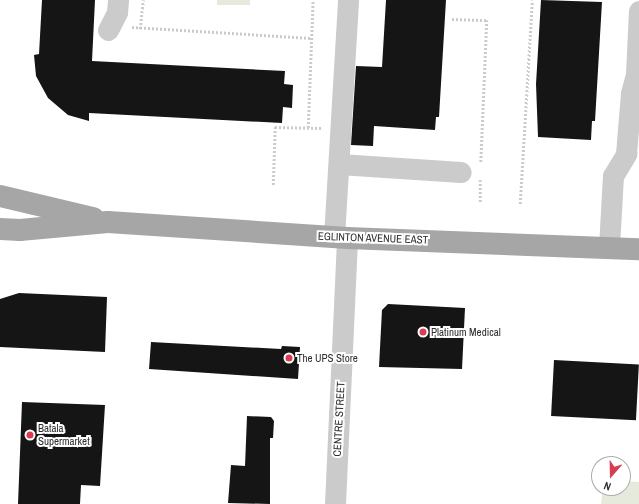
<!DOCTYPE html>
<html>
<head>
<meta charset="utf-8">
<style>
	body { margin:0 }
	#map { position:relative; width:639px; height:504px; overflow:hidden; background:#fff; font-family:"Archivo Narrow",sans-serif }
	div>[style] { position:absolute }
	.green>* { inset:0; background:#e5eadd; transform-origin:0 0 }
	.building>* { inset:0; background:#151515; transform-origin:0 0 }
	.path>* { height:2.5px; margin-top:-1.25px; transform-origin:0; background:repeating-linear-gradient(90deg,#cbcbcb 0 2px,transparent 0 4px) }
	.minor>* { height:21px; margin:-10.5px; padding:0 10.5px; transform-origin:10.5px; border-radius:10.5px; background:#cbcbcb }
	.major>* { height:22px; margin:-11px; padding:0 11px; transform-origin:11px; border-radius:11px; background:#a6a6a6 }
	.dots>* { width:11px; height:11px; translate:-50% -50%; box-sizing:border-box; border:2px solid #fff; border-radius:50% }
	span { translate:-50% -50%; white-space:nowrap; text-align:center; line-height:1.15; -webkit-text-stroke:4px #fff; paint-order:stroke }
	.street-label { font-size:11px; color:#2e2e2e }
	.poi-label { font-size:11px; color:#2e2e2e }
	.left { translate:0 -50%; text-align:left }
	.north { position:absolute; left:591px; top:456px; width:40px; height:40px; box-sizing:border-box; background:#fff; border:1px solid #ababab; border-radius:50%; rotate:200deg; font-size:11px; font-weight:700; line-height:16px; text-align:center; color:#2e2e2e }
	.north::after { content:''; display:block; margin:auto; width:14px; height:18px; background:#d73e53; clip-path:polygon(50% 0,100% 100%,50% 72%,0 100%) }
</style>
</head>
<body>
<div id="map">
	<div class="green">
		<i style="left:217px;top:0;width:33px;height:5px"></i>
		<i style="clip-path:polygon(623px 481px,639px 482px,639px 504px,601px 504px,603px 488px,623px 488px)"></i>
	</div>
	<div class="building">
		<i style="clip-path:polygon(42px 0,95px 0,92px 61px,285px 71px,284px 84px,293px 85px,292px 108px,283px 107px,282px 123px,89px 113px,89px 121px,68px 115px,48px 98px,36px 76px,34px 55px,39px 54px)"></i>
		<i style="clip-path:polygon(386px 0,446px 0,439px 117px,436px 117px,435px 130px,374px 126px,373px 146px,351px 145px,356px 66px,382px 67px)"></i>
		<i style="clip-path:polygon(541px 0,602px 2px,595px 121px,592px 121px,591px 140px,538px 137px,536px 84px)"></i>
		<i style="clip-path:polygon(19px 293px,107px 297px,105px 352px,0 347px,0 299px)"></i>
		<i style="clip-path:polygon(388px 304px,465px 308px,462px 369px,379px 367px,382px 310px)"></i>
		<i style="clip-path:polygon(151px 342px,281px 349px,282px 346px,300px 347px,298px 379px,149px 369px)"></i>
		<i style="left:554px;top:360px;width:85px;height:56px;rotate:3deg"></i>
		<i style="clip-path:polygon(22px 402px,105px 405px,100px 486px,81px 485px,80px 504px,18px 504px)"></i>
		<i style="clip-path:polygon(247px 416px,271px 417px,274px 421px,273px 438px,270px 438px,270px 504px,228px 503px,231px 465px,245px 466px)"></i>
	</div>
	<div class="path">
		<i style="left:452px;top:19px;width:35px;rotate:2deg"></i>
		<i style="left:487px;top:20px;width:143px;rotate:92.4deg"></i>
		<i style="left:132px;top:27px;width:179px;rotate:3.5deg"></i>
		<i style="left:140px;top:29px;width:29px;rotate:-84deg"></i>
		<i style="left:308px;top:128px;width:128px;rotate:-87.8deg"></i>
		<i style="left:273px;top:185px;width:58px;rotate:-88deg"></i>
		<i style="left:275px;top:127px;width:46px;rotate:1.2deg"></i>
		<i style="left:480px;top:202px;width:22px;rotate:-90deg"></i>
		<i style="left:520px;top:204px;width:204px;rotate:-86.6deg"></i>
	</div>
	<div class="minor">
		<i style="left:108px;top:30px;width:20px;rotate:-63deg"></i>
		<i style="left:117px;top:12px;width:12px;rotate:-85deg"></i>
		<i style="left:339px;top:164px;width:122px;rotate:3.8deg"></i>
		<i style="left:334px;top:237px;width:237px;rotate:-86.6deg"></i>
		<i style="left:609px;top:247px;width:71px;rotate:-86.8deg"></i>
		<i style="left:613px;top:176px;width:26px;rotate:-59deg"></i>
		<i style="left:626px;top:154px;width:61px;rotate:-85.3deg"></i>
		<i style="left:631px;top:93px;width:20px;rotate:-75deg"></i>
		<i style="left:636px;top:74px;width:63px;rotate:-87.3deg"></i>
		<i style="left:335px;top:504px;width:266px;rotate:-87.4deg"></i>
	</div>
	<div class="major">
		<i style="left:0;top:196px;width:96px;rotate:13.3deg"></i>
		<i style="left:0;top:229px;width:20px;rotate:3deg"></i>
		<i style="left:20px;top:230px;width:88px;rotate:-5.2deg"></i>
		<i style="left:108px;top:222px;width:240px;rotate:3.8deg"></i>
		<i style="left:347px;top:238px;width:292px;rotate:2.2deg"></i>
	</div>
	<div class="dots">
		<i style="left:423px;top:332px;background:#d73e53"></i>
		<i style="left:289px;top:358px;background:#d73e53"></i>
		<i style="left:30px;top:435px;background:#d73e53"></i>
	</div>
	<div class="street-label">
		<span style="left:373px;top:238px;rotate:2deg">EGLINTON AVENUE EAST</span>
		<span style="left:339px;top:419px;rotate:-87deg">CENTRE STREET</span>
	</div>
	<div class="poi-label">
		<span class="left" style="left:431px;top:332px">Platinum Medical</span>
		<span class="left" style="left:297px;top:358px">The UPS Store</span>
		<span class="left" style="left:38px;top:435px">Batala<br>Supermarket</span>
	</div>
	<div class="north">N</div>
</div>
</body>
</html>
